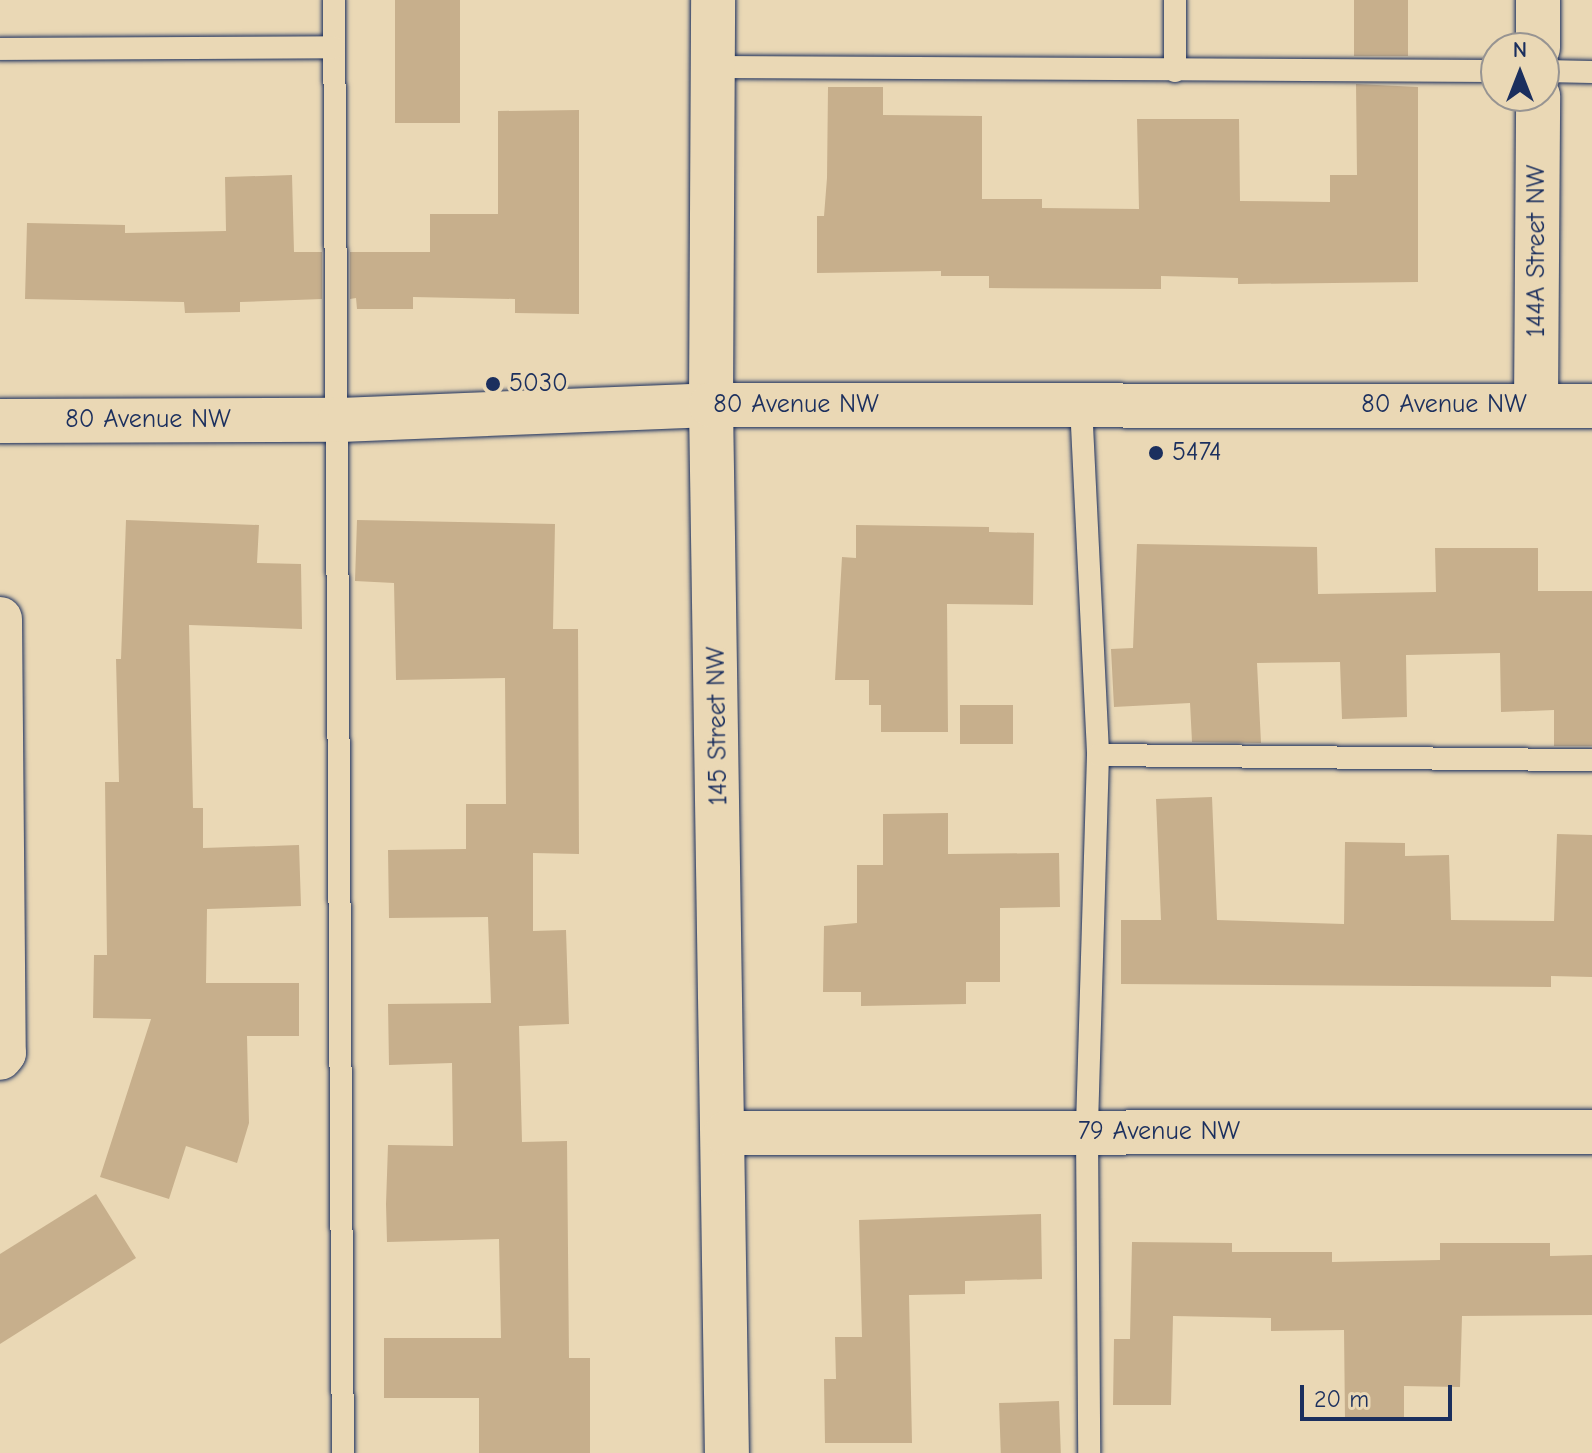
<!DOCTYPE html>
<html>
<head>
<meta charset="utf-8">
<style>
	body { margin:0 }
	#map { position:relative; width:1592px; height:1453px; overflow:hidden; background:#ead8b5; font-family:"Comic Neue",sans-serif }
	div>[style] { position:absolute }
	.building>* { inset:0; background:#c7af8c; transform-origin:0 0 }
	.roads { filter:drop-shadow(0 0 2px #1b2f5e) drop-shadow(0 0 2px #1b2f5e) }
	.service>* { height:22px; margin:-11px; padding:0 11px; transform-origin:11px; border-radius:11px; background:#ead8b5 }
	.minor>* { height:44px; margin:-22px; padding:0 22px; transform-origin:22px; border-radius:22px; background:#ead8b5 }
	.tertiary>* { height:44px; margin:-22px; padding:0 22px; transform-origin:22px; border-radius:22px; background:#ead8b5 }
	.dots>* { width:22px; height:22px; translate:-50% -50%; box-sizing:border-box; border:4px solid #ead8b5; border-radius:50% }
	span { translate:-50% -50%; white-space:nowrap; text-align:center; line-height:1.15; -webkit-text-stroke:6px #ead8b5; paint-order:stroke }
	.street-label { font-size:26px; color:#1b2f5e }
	.poi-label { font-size:26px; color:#1b2f5e }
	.left { translate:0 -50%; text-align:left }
	.north { position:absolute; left:1480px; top:32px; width:80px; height:80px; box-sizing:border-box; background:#ead8b5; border:2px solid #979492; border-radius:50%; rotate:0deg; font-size:22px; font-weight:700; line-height:32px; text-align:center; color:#1b2f5e }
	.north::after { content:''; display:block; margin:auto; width:28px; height:36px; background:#1b2f5e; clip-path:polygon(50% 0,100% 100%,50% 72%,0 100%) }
	.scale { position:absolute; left:1300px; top:1385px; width:152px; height:36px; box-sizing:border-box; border:4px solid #1b2f5e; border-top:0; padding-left:10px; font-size:24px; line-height:28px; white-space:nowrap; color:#1b2f5e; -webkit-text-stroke:6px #ead8b5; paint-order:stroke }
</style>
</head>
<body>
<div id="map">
	<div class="building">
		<i style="left:395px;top:0;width:65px;height:123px"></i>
		<i style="left:1354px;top:0;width:54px;height:56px"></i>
		<i style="clip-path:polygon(1356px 84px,1418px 87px,1418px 282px,1238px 284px,1238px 278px,1161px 276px,1161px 289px,989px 288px,989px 276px,941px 276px,941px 271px,817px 273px,817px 216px,824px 216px,827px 178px,828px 87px,883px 87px,883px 115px,982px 116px,982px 199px,1042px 199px,1042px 208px,1139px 209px,1137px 119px,1239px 119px,1240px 201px,1330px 202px,1330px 175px,1357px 175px)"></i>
		<i style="clip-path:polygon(579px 110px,579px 314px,515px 313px,515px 299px,413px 297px,413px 309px,357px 309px,356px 298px,350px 299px,350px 252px,430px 252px,430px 214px,498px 214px,498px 111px)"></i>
		<i style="clip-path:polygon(292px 175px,294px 252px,322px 252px,322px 299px,240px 302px,240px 312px,185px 313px,184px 302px,25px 299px,27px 223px,125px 225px,125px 233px,226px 231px,225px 177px)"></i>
		<i style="clip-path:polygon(126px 520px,259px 525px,257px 563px,301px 564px,302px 629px,189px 625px,193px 808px,203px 808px,203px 848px,299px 845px,301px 906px,207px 909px,206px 983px,299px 983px,299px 1036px,247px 1036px,249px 1123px,237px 1163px,186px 1146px,169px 1199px,100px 1177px,151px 1019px,93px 1018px,94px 955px,107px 955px,105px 782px,119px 782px,116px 659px,121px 659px)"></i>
		<i style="clip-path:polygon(357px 520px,555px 524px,553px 629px,578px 629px,579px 854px,533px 853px,533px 931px,566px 930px,569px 1024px,519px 1026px,522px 1142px,567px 1141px,569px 1358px,590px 1358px,590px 1453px,479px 1453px,479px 1398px,384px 1398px,384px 1338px,501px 1338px,499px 1239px,387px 1242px,386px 1204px,388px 1145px,453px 1146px,452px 1063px,389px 1065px,388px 1004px,491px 1003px,488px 917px,389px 918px,388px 850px,466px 849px,466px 804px,506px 804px,505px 678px,396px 680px,394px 583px,355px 581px)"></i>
		<i style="clip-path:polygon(856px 525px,989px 527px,989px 532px,1034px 533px,1033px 605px,947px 604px,948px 732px,881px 732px,881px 705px,869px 705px,869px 680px,835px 680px,842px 557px,856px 558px)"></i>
		<i style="clip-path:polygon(1137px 544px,1317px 547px,1318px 594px,1436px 592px,1435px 548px,1538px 548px,1538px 591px,1592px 591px,1592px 746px,1554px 746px,1554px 710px,1501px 712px,1500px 653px,1406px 655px,1407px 717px,1342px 719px,1340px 662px,1257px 663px,1261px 743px,1192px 742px,1190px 703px,1114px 707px,1111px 649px,1133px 648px)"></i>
		<i style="left:960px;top:705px;width:53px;height:39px"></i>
		<i style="clip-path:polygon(1212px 797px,1217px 920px,1344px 924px,1345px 842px,1405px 843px,1405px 856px,1449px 855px,1451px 920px,1554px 921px,1557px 834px,1592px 835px,1592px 977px,1551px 976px,1551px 987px,1121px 984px,1121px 920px,1161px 920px,1156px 799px)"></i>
		<i style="clip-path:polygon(948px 813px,948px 854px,1059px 853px,1060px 907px,1000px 908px,1000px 982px,966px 982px,966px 1004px,861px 1006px,861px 992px,823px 992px,824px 926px,857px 923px,857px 865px,883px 865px,883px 814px)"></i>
		<i style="clip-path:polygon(96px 1194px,136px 1258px,0 1344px,0 1254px)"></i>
		<i style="clip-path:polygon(1041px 1214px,1042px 1279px,965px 1281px,965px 1294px,909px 1295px,912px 1443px,825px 1443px,824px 1379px,836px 1379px,835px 1337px,862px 1337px,859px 1220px)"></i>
		<i style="clip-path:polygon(1132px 1242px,1232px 1243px,1232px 1252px,1332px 1252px,1332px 1262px,1440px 1260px,1440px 1243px,1550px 1243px,1550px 1256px,1592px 1255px,1592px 1315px,1462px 1316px,1460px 1387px,1404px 1386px,1404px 1419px,1345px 1420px,1344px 1330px,1271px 1331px,1271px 1318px,1173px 1316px,1171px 1405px,1113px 1405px,1114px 1339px,1130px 1339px)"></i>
		<i style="left:1059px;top:1401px;width:52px;height:60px;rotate:88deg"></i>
	</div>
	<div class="roads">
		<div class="service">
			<i style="left:334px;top:0;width:1453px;rotate:89.65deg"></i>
			<i style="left:0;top:49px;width:334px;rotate:-0.3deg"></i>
			<i style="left:715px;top:67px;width:781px;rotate:0.29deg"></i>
			<i style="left:1175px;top:71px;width:71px;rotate:-90deg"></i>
			<i style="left:1544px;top:71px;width:48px;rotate:1.2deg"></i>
			<i style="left:1081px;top:405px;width:350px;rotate:87.2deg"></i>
			<i style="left:1098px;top:755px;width:377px;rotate:91.7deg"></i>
			<i style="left:1087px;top:1132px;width:321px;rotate:89.6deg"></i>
			<i style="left:1098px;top:755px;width:494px;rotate:0.6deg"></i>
		</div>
		<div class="minor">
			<i style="left:1538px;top:48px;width:48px;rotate:-90deg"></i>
			<i style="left:711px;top:405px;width:1048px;rotate:89.13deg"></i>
			<i style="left:1536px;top:405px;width:309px;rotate:-89.6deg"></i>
			<i style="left:0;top:619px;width:434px;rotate:89.5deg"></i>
			<i style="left:4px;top:1053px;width:6px;rotate:129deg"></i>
			<i style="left:726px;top:1133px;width:866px;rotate:-0.07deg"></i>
		</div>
		<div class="tertiary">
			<i style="left:711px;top:405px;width:405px;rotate:-89.7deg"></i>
			<i style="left:0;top:421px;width:340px;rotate:-0.2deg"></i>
			<i style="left:340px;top:420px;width:371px;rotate:-2.3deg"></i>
			<i style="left:711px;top:405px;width:881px;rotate:0.07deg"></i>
		</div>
	</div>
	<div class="dots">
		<i style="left:493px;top:384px;background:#1b2f5e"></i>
		<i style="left:1156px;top:453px;background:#1b2f5e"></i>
	</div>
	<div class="street-label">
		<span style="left:1537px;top:251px;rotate:-90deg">144A Street NW</span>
		<span style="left:796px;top:405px">80 Avenue NW</span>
		<span style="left:1444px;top:405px">80 Avenue NW</span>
		<span style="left:148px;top:420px">80 Avenue NW</span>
		<span style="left:718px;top:726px;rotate:-91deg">145 Street NW</span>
		<span style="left:1159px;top:1132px">79 Avenue NW</span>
	</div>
	<div class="poi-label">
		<span class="left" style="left:509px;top:384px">5030</span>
		<span class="left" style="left:1172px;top:453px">5474</span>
	</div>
	<div class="north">N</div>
	<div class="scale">20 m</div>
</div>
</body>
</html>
